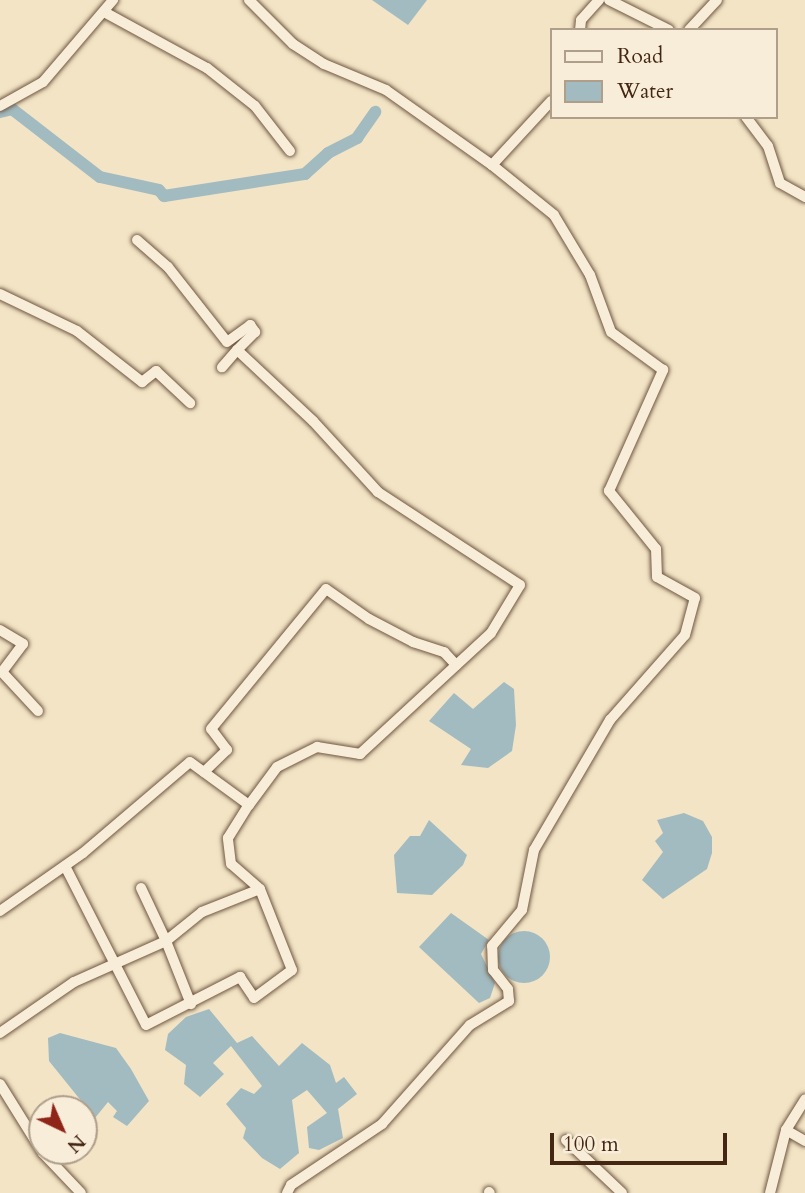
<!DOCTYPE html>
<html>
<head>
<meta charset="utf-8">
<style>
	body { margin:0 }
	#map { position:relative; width:805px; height:1193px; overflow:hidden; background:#f2e4c5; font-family:Cardo,serif }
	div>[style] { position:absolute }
	.water>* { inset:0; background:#a1bbc0 }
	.round { border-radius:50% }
	.canal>* { height:12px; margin:-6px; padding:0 6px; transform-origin:6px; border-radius:6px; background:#a1bbc0 }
	.roads { filter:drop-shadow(0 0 2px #705640) drop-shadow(0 0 2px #705640) }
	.street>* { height:10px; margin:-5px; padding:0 5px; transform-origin:5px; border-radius:5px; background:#f7edd9 }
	span { translate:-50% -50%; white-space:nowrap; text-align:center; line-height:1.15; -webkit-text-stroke:5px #f7edd9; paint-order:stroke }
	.legend { position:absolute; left:550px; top:28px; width:228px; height:91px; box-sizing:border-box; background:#f7edd9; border:2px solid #af9e8a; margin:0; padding:9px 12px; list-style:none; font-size:21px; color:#442713 }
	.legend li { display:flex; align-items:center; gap:14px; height:35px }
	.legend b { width:35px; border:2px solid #af9e8a }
	.north { position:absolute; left:28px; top:1095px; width:70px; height:70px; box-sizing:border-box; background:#f7edd9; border:2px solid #af9e8a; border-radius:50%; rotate:136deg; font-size:19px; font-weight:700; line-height:28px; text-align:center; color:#442713 }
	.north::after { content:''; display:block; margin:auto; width:24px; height:32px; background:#8f2418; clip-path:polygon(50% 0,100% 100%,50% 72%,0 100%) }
	.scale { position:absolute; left:550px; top:1133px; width:177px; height:32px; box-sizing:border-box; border:4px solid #442713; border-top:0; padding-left:9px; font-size:21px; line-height:24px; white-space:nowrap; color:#442713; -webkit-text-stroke:5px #f7edd9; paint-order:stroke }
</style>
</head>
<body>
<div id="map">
	<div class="water">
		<i style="clip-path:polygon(372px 0,427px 0,408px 25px)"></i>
		<i style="clip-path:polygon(504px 682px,514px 689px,516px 725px,512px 751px,488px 768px,461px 765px,471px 749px,429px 721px,454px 693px,473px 709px)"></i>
		<i style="clip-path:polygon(684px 813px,703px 821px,712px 837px,712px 853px,707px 869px,663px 899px,642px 880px,663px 852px,655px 841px,663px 833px,657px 820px)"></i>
		<i style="clip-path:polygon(429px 820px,467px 855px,463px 865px,432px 895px,397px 893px,394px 855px,410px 836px,420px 836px)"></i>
		<i style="clip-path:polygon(451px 913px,489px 940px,481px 954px,495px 983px,490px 998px,479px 1003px,419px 947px)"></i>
		<i class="round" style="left:498px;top:931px;width:52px;height:52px"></i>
		<i style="clip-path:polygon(209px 1009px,237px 1043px,252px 1036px,279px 1066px,302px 1043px,330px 1065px,336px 1083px,344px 1077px,357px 1094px,338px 1109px,343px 1138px,319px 1150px,309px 1148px,307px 1127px,327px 1113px,307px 1090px,292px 1100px,299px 1153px,280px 1169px,262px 1158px,243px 1138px,246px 1128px,226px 1104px,241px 1088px,254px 1094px,262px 1086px,231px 1046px,213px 1063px,224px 1074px,200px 1097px,184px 1084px,186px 1065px,165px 1050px,168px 1034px,186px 1017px)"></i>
		<i style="clip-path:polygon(60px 1033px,116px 1048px,131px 1069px,149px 1101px,127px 1126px,113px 1117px,117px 1111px,108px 1102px,95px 1118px,49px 1061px,48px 1038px)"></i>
	</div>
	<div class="canal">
		<i style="left:0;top:112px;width:12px;rotate:-14deg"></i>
		<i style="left:12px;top:109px;width:111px;rotate:37.7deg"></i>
		<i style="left:100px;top:177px;width:60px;rotate:12.4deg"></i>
		<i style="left:159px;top:190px;width:8px;rotate:50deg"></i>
		<i style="left:164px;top:196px;width:143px;rotate:-8.9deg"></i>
		<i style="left:305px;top:174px;width:31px;rotate:-42deg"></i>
		<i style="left:328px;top:153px;width:33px;rotate:-27deg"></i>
		<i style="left:357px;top:138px;width:32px;rotate:-55deg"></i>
	</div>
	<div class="roads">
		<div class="street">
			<i style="left:249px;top:0;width:62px;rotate:45deg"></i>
			<i style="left:293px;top:44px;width:37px;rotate:33deg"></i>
			<i style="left:324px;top:64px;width:67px;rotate:22.8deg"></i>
			<i style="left:386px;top:90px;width:130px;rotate:35.3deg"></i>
			<i style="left:609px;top:0;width:67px;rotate:26.6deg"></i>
			<i style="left:106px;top:13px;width:115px;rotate:28.6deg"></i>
			<i style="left:207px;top:68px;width:61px;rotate:38.4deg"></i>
			<i style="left:255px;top:106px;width:57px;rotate:52.1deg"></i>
			<i style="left:580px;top:30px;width:10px;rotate:-84deg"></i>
			<i style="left:581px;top:20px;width:27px;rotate:-48deg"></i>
			<i style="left:689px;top:30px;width:41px;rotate:-47deg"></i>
			<i style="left:0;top:106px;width:49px;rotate:-29.2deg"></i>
			<i style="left:43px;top:82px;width:108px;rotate:-49.5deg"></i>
			<i style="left:746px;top:117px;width:36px;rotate:53deg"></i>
			<i style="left:768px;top:146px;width:39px;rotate:72deg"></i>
			<i style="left:780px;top:183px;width:29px;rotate:29deg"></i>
			<i style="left:137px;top:240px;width:41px;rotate:41.1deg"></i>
			<i style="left:168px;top:267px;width:95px;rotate:51.8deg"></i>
			<i style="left:227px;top:342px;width:29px;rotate:-36deg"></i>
			<i style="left:250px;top:325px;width:9px;rotate:54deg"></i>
			<i style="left:255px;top:332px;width:25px;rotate:135deg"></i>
			<i style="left:0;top:294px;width:85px;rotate:25.7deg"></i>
			<i style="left:77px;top:331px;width:83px;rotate:38.1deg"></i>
			<i style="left:142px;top:382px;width:18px;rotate:-38deg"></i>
			<i style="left:156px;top:371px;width:47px;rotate:43.3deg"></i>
			<i style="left:0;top:630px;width:27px;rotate:31deg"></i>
			<i style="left:23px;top:644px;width:35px;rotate:127deg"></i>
			<i style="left:2px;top:672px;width:53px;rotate:47.3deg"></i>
			<i style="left:204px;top:772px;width:32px;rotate:-44deg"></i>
			<i style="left:227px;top:750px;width:26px;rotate:-127deg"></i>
			<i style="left:211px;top:729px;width:181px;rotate:-50.6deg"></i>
			<i style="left:326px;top:589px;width:52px;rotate:34.9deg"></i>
			<i style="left:369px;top:619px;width:50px;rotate:27.6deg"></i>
			<i style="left:413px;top:642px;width:33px;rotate:18deg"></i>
			<i style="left:444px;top:652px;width:18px;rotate:47deg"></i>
			<i style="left:65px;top:866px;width:178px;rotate:63deg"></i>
			<i style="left:146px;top:1025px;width:106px;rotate:-27.1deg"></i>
			<i style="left:240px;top:977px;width:25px;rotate:56deg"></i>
			<i style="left:254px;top:998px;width:47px;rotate:-36.4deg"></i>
			<i style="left:292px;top:970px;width:87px;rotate:-111.6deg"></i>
			<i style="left:260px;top:889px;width:38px;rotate:-139deg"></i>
			<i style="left:231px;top:864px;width:26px;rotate:-97deg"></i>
			<i style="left:228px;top:838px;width:39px;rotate:-58deg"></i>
			<i style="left:141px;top:888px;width:59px;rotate:64.7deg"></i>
			<i style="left:166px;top:941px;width:46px;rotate:-38.9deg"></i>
			<i style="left:202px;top:912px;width:62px;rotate:-21.6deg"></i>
			<i style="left:0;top:911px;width:101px;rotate:-34.9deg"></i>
			<i style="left:83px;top:853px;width:140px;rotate:-40.4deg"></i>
			<i style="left:190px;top:762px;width:73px;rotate:36.1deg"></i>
			<i style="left:249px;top:805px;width:47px;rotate:-53.6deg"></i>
			<i style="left:277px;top:767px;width:45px;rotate:-26.6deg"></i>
			<i style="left:317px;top:747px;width:44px;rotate:9.2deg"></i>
			<i style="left:360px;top:754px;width:178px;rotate:-42.7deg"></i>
			<i style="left:491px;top:633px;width:56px;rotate:-58.9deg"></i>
			<i style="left:520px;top:585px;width:170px;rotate:-146.8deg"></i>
			<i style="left:378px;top:492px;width:96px;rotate:-132.5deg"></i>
			<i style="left:313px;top:421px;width:104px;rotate:-136.9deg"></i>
			<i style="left:237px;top:350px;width:23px;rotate:131deg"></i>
			<i style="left:0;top:1033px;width:90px;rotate:-34.6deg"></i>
			<i style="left:74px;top:982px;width:101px;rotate:-24deg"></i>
			<i style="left:166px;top:941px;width:68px;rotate:68.4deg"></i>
			<i style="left:0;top:1084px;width:81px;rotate:58.1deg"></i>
			<i style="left:43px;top:1153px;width:55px;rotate:46.5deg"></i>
			<i style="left:786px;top:1130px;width:22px;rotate:30deg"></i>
			<i style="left:566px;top:1140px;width:77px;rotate:43.4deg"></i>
			<i style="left:489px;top:1192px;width:1px;rotate:45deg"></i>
			<i style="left:287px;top:1193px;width:9px;rotate:-63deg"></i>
			<i style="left:291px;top:1185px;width:110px;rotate:-33.8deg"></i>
			<i style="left:382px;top:1124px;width:132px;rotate:-48.4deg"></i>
			<i style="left:470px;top:1025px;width:46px;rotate:-31.6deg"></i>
			<i style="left:509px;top:1001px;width:12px;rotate:-95deg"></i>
			<i style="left:508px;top:989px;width:24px;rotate:-128deg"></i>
			<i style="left:493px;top:970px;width:24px;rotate:-92deg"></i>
			<i style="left:492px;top:946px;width:47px;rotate:-50.2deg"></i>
			<i style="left:522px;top:910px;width:61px;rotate:-78.7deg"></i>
			<i style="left:534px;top:850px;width:151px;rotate:-59.7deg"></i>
			<i style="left:610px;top:720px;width:113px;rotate:-48.6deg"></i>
			<i style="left:685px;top:635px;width:38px;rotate:-75deg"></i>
			<i style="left:695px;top:598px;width:43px;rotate:-151.1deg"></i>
			<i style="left:657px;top:577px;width:28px;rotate:-92deg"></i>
			<i style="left:656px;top:549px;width:75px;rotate:-129deg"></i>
			<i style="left:609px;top:491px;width:133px;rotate:-65.9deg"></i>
			<i style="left:663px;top:370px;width:64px;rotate:-143.8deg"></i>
			<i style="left:611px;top:332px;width:61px;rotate:-110.2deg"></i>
			<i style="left:590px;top:275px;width:70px;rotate:-121deg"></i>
			<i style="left:554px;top:215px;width:80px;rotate:-141.1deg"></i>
			<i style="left:492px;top:165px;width:87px;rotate:-47.3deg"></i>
			<i style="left:770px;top:1193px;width:65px;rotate:-75.7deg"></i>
			<i style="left:786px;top:1130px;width:36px;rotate:-58deg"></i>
		</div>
	</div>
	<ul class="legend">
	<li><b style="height:9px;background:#f7edd9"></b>Road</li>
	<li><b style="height:19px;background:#a1bbc0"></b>Water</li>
	</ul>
	<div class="north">N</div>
	<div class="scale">100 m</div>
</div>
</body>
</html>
